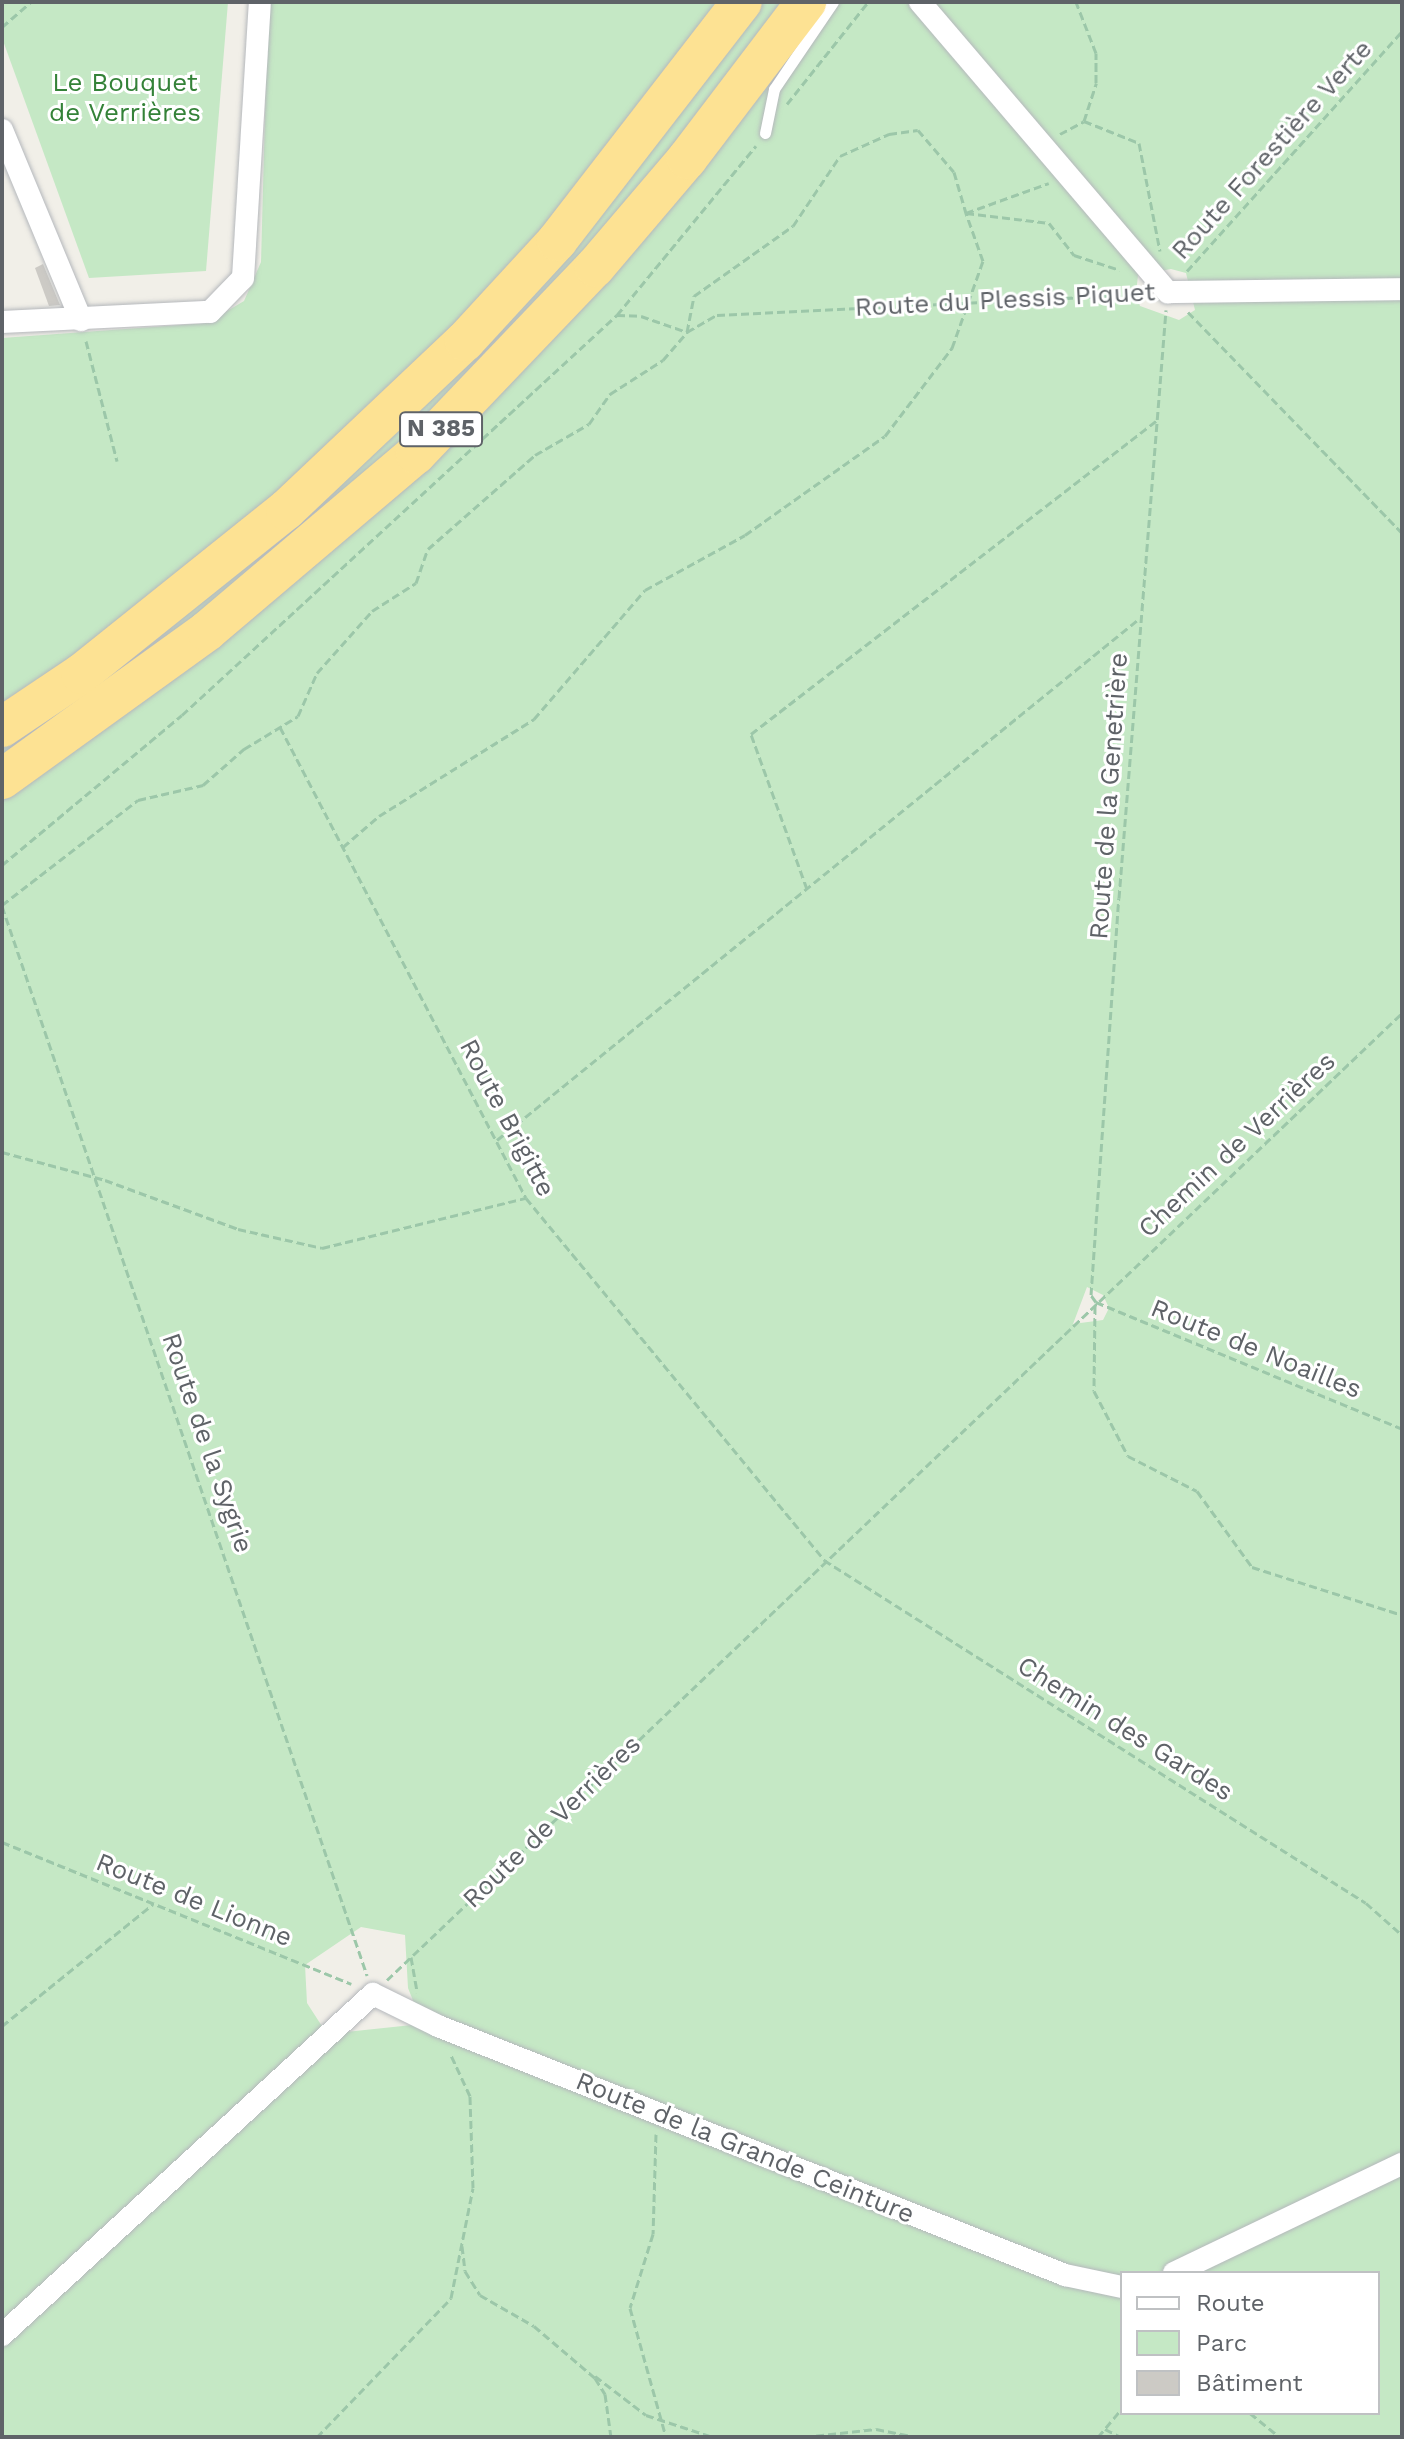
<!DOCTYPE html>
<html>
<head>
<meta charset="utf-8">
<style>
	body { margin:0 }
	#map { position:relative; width:1404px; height:2439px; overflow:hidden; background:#f1efe8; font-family:"Work Sans",sans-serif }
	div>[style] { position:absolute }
	.green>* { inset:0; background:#c5e8c5 }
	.building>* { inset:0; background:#cccac5 }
	.path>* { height:3px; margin-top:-1.5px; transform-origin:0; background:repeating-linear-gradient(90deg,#9cc7a9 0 8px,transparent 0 12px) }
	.roads { filter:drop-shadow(0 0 2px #b5b8bc) drop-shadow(0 0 2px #b5b8bc) }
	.lane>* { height:11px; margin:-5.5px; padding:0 5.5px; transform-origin:5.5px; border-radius:5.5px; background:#fff }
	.street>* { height:22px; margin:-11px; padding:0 11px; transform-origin:11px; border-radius:11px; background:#fff }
	.highway>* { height:40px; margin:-20px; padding:0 20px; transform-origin:20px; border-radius:20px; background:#fde293 }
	span { translate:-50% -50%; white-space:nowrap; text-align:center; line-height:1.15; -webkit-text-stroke:6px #fff; paint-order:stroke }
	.shield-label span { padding:2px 6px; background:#fff; border:2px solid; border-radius:6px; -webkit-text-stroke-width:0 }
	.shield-label { font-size:24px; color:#5f6368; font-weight:700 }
	.park-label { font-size:26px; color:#348238 }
	.street-label { font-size:26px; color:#5f6368 }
	.frame { position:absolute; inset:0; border:4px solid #5f6368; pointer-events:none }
	.legend { position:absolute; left:1120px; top:2271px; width:260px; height:144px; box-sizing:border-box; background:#fff; border:2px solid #bfc1c3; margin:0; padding:10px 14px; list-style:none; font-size:24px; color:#5f6368 }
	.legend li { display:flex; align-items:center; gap:16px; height:40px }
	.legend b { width:40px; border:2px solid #bfc1c3 }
</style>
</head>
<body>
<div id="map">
	<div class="green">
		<i style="clip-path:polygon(2px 2px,228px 2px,206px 271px,89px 278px,2px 38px)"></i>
		<i style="clip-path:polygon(evenodd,268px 2px,1402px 2px,1402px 2437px,2px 2437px,2px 338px,207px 323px,244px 301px,261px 262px,268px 2px,1171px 269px,1186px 273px,1195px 310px,1179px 320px,1140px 306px,1136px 294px,1138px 275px,1171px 269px,268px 2px,1087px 1287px,1103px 1295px,1109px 1308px,1103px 1320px,1073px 1324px,1087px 1287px,268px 2px,361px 1927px,405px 1935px,408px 1988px,420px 2018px,412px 2025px,327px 2034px,307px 2003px,305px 1965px,361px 1927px,268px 2px,1122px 2273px,1378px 2273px,1378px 2413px,1122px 2413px,1122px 2273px)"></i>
	</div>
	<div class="building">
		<i style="clip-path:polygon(43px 264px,60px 305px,49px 306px,35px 268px)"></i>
	</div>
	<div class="path">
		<i style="left:2px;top:27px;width:38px;rotate:-41deg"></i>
		<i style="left:787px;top:104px;width:130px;rotate:-51.5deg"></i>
		<i style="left:1084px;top:121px;width:59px;rotate:21.8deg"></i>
		<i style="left:1139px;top:143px;width:110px;rotate:79deg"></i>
		<i style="left:1060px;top:134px;width:27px;rotate:-28deg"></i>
		<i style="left:1084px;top:121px;width:40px;rotate:-72deg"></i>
		<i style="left:1096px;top:83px;width:30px;rotate:-90deg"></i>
		<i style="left:1096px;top:53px;width:55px;rotate:-111.4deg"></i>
		<i style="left:1187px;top:271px;width:322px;rotate:-48.1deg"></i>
		<i style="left:1188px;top:312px;width:308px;rotate:45.9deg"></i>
		<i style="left:617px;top:315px;width:24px;rotate:2deg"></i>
		<i style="left:641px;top:316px;width:49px;rotate:19.2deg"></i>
		<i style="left:687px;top:332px;width:34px;rotate:-30deg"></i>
		<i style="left:717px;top:315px;width:425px;rotate:-2.8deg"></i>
		<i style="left:86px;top:341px;width:124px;rotate:75.5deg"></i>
		<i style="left:280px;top:727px;width:531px;rotate:62.42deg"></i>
		<i style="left:526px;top:1198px;width:469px;rotate:50.5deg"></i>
		<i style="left:824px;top:1560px;width:641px;rotate:32.33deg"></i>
		<i style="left:1366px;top:1903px;width:48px;rotate:41.6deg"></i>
		<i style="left:343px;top:847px;width:48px;rotate:-40.7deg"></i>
		<i style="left:379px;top:816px;width:183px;rotate:-32deg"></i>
		<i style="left:534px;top:719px;width:170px;rotate:-49.3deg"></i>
		<i style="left:645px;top:590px;width:114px;rotate:-28.8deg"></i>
		<i style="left:745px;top:535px;width:171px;rotate:-35.3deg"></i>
		<i style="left:885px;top:436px;width:111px;rotate:-52.7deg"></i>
		<i style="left:952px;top:348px;width:92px;rotate:-70.4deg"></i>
		<i style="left:983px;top:261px;width:51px;rotate:-109.5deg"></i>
		<i style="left:966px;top:213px;width:84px;rotate:6.9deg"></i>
		<i style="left:1049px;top:223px;width:41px;rotate:52deg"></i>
		<i style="left:1074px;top:255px;width:48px;rotate:18.1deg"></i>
		<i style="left:2px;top:865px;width:234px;rotate:-39.8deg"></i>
		<i style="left:182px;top:715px;width:591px;rotate:-42.6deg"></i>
		<i style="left:617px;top:315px;width:219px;rotate:-50.6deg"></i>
		<i style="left:807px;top:889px;width:165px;rotate:-109.9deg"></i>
		<i style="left:751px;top:734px;width:512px;rotate:-37.7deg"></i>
		<i style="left:2px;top:905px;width:172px;rotate:-37.7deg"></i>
		<i style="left:138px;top:800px;width:67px;rotate:-13deg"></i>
		<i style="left:203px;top:785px;width:55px;rotate:-41.3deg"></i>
		<i style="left:244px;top:749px;width:63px;rotate:-31.4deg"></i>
		<i style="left:298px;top:716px;width:47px;rotate:-66.2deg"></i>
		<i style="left:317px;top:673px;width:83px;rotate:-48.4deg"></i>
		<i style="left:372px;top:611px;width:52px;rotate:-32.5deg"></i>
		<i style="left:416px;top:583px;width:36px;rotate:-71deg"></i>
		<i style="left:428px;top:549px;width:142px;rotate:-41.3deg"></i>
		<i style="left:535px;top:455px;width:62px;rotate:-29.9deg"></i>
		<i style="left:589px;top:424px;width:37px;rotate:-55deg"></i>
		<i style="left:610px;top:394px;width:63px;rotate:-32.7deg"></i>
		<i style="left:663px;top:360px;width:37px;rotate:-49deg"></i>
		<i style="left:687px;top:332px;width:37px;rotate:-79deg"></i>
		<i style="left:694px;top:296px;width:121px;rotate:-35.3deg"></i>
		<i style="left:793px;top:226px;width:84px;rotate:-56.1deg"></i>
		<i style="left:840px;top:156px;width:54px;rotate:-24.2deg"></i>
		<i style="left:889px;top:134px;width:29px;rotate:-8deg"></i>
		<i style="left:918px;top:130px;width:55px;rotate:49.4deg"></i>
		<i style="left:954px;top:172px;width:43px;rotate:73.7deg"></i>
		<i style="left:966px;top:213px;width:88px;rotate:-19.9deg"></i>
		<i style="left:2px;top:906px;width:1130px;rotate:71.15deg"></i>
		<i style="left:497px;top:1140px;width:828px;rotate:-39.07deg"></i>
		<i style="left:2px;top:1152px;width:107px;rotate:15.2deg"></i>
		<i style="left:105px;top:1180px;width:142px;rotate:20.2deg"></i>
		<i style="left:238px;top:1229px;width:86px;rotate:12.7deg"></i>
		<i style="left:322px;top:1248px;width:210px;rotate:-13.8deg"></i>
		<i style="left:1096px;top:1302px;width:9px;rotate:-126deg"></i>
		<i style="left:1091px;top:1295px;width:398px;rotate:-86deg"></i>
		<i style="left:1119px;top:898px;width:590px;rotate:-85.43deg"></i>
		<i style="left:1096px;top:1302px;width:331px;rotate:22.5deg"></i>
		<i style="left:1095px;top:1306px;width:85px;rotate:90.7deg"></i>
		<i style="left:1094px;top:1391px;width:73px;rotate:62.4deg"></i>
		<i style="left:1128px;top:1456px;width:77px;rotate:26.9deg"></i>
		<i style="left:1197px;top:1491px;width:94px;rotate:54.1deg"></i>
		<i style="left:1252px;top:1567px;width:157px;rotate:17.7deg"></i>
		<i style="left:2px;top:1842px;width:377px;rotate:22.1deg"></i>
		<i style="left:411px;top:1957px;width:36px;rotate:80deg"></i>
		<i style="left:387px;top:1980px;width:1402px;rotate:-43.61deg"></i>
		<i style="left:2px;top:2026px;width:194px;rotate:-38.9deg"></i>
		<i style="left:656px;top:2134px;width:100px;rotate:91.7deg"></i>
		<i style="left:653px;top:2234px;width:77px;rotate:107.3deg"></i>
		<i style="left:630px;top:2308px;width:134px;rotate:74.4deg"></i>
		<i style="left:462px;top:2246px;width:25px;rotate:83deg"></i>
		<i style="left:465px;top:2271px;width:28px;rotate:58deg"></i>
		<i style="left:480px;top:2295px;width:62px;rotate:29.9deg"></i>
		<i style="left:534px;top:2326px;width:80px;rotate:40.4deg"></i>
		<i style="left:595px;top:2378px;width:19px;rotate:58deg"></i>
		<i style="left:605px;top:2394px;width:43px;rotate:82.1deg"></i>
		<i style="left:595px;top:2376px;width:64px;rotate:37.4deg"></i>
		<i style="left:646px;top:2415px;width:71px;rotate:18.2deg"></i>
		<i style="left:1250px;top:2413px;width:38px;rotate:39deg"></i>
		<i style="left:1105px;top:2429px;width:18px;rotate:27deg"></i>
		<i style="left:317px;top:2437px;width:193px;rotate:-46deg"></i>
		<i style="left:451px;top:2298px;width:112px;rotate:-78.7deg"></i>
		<i style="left:473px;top:2188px;width:92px;rotate:-91.9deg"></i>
		<i style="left:470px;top:2096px;width:47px;rotate:-114.9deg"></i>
		<i style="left:804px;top:2437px;width:72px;rotate:-6.3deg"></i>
		<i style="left:876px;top:2429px;width:41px;rotate:11.3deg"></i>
		<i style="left:1098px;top:2437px;width:38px;rotate:-50deg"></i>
	</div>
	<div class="roads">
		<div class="lane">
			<i style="left:765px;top:133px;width:45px;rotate:-78.4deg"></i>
			<i style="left:774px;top:89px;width:105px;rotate:-55.9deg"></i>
		</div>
		<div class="street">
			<i style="left:920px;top:2px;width:382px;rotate:49.5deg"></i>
			<i style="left:1168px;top:292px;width:234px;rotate:-0.7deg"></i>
			<i style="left:2px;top:130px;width:206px;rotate:67.4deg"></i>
			<i style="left:2px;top:322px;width:208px;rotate:-2.8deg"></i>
			<i style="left:210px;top:312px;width:47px;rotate:-45.9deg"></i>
			<i style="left:243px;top:278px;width:277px;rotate:-86.5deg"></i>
			<i style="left:1174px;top:2273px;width:253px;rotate:-25.6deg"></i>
			<i style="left:2px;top:2335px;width:504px;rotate:-42.59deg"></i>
			<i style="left:373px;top:1994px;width:72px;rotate:26.2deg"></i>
			<i style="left:438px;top:2026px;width:675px;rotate:21.66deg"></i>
			<i style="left:1065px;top:2275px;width:58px;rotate:11.9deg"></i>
		</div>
		<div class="highway">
			<i style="left:2px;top:727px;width:95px;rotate:-33.9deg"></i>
			<i style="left:81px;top:674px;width:263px;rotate:-38.7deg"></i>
			<i style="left:286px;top:510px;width:246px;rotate:-43.4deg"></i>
			<i style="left:465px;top:341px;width:136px;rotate:-47.4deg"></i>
			<i style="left:557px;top:241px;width:302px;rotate:-52.3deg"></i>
			<i style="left:2px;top:779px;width:253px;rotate:-35.8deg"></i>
			<i style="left:207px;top:631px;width:274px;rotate:-40.3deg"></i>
			<i style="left:416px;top:454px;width:259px;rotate:-46.3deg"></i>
			<i style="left:595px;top:267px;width:142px;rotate:-49.6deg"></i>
			<i style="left:687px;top:159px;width:197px;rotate:-52.8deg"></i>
		</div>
	</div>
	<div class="shield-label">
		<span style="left:441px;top:429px">N 385</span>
	</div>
	<div class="park-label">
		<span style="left:125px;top:98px">Le Bouquet<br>de Verrières</span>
	</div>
	<div class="street-label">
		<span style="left:1272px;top:150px;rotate:-48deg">Route Forestière Verte</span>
		<span style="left:1005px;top:300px;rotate:-3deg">Route du Plessis Piquet</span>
		<span style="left:1109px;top:796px;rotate:-86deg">Route de la Genetrière</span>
		<span style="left:507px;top:1118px;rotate:62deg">Route Brigitte</span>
		<span style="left:1237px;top:1145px;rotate:-43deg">Chemin de Verrières</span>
		<span style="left:1256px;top:1349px;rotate:22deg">Route de Noailles</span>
		<span style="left:207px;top:1443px;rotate:71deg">Route de la Sygrie</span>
		<span style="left:1125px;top:1729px;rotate:32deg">Chemin des Gardes</span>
		<span style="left:552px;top:1822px;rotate:-44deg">Route de Verrières</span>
		<span style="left:194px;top:1900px;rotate:22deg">Route de Lionne</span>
		<span style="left:745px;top:2148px;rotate:22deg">Route de la Grande Ceinture</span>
	</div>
	<div class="frame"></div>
	<ul class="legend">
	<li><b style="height:10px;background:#fff"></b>Route</li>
	<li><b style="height:22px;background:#c5e8c5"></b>Parc</li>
	<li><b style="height:22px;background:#cccac5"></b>Bâtiment</li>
	</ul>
</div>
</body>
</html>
